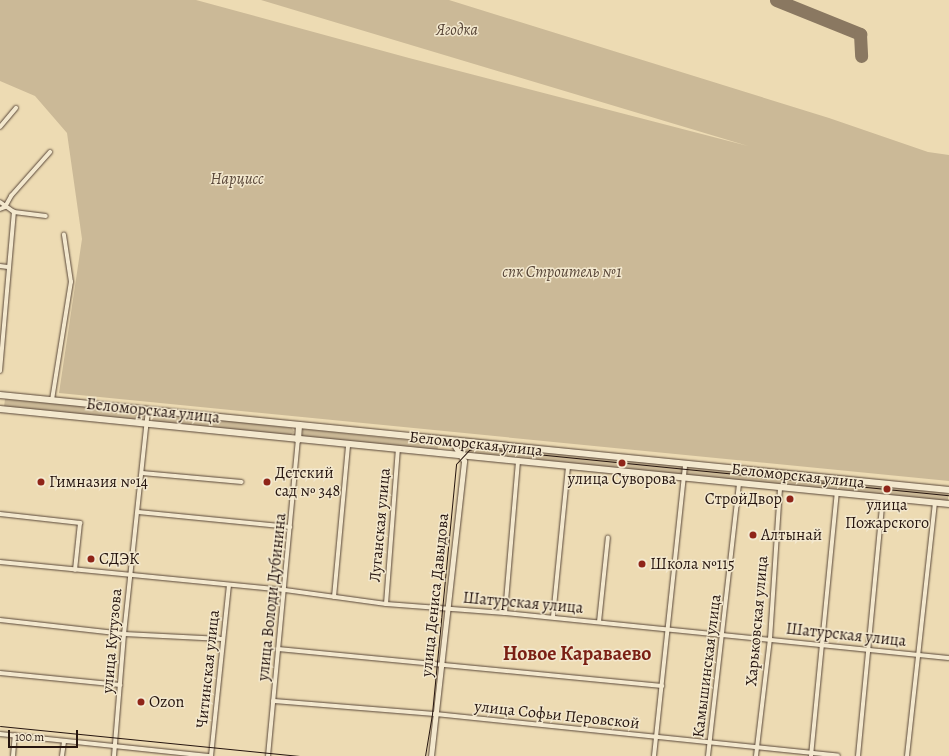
<!DOCTYPE html>
<html>
<head>
<meta charset="utf-8">
<style>
	body { margin:0 }
	#map { position:relative; width:949px; height:756px; overflow:hidden; background:#eddbb3; font-family:Alegreya,serif }
	div>[style] { position:absolute }
	.green>* { inset:0; background:#cbb997; transform-origin:0 0 }
	.taxiway>* { height:13px; margin:-6.5px; padding:0 6.5px; transform-origin:6.5px; border-radius:6.5px; background:#8a7861 }
	.roads { filter:drop-shadow(0 0 1px #584638) drop-shadow(0 0 1px #584638) }
	.minor>* { height:4px; margin:-2px; padding:0 2px; transform-origin:2px; border-radius:2px; background:#f3e8ce }
	.tertiary>* { height:5px; margin:-2.5px; padding:0 2.5px; transform-origin:2.5px; border-radius:2.5px; background:#f3e8ce }
	.secondary>* { height:6px; margin:-3px; padding:0 3px; transform-origin:3px; border-radius:3px; background:#f3e8ce }
	.tram>* { height:1px; margin:-0.5px; padding:0 0.5px; transform-origin:0.5px; border-radius:0.5px; background:#26150f }
	.dots>* { width:11px; height:11px; translate:-50% -50%; box-sizing:border-box; border:2px solid #f3e8ce; border-radius:50% }
	span { translate:-50% -50%; white-space:nowrap; text-align:center; line-height:1.15; -webkit-text-stroke:3px #f3e8ce; paint-order:stroke }
	.park-label { font-size:16px; color:#584638; font-style:italic }
	.street-label { font-size:16px; color:#26150f }
	.poi-label { font-size:16px; color:#26150f }
	.left { translate:0 -50%; text-align:left }
	.right { translate:-100% -50%; text-align:right }
	.district-label { font-size:20px; color:#7a1f14; font-weight:700 }
	.scale { position:absolute; left:8px; top:730px; width:70px; height:18px; box-sizing:border-box; border:2px solid #26150f; border-top:0; padding-left:5px; font-size:12px; line-height:14px; white-space:nowrap; color:#26150f; -webkit-text-stroke:3px #f3e8ce; paint-order:stroke }
</style>
</head>
<body>
<div id="map">
	<div class="green">
		<i style="clip-path:polygon(0 0,196px 0,409px 58px,748px 146px,261px 0,449px 0,829px 118px,928px 152px,949px 155px,949px 481px,59px 393px,82px 239px,67px 133px,35px 96px,0 81px)"></i>
		<i style="clip-path:polygon(5px 399px,142px 412px,145px 416px,142px 420px,4px 407px)"></i>
		<i style="clip-path:polygon(154px 413px,292px 428px,294px 432px,291px 435px,152px 421px)"></i>
		<i style="left:303px;top:429px;width:136px;height:7px;rotate:6deg"></i>
		<i style="left:466px;top:443px;width:218px;height:9px;rotate:6deg"></i>
		<i style="left:688px;top:466px;width:262px;height:10px;rotate:6deg"></i>
	</div>
	<div class="taxiway">
		<i style="left:776px;top:0;width:91px;rotate:22deg"></i>
		<i style="left:860px;top:34px;width:22px;rotate:87deg"></i>
	</div>
	<div class="roads">
		<div class="minor">
			<i style="left:0;top:127px;width:25px;rotate:-50deg"></i>
			<i style="left:0;top:202px;width:17px;rotate:36deg"></i>
			<i style="left:14px;top:212px;width:32px;rotate:7deg"></i>
			<i style="left:0;top:209px;width:5px;rotate:-22deg"></i>
			<i style="left:5px;top:207px;width:13px;rotate:-61deg"></i>
			<i style="left:11px;top:196px;width:59px;rotate:-48.4deg"></i>
			<i style="left:0;top:266px;width:8px;rotate:7deg"></i>
			<i style="left:0;top:371px;width:160px;rotate:-85deg"></i>
			<i style="left:52px;top:400px;width:120px;rotate:-80.9deg"></i>
			<i style="left:71px;top:282px;width:48px;rotate:-98.5deg"></i>
			<i style="left:142px;top:473px;width:100px;rotate:5.1deg"></i>
			<i style="left:138px;top:512px;width:153px;rotate:5.6deg"></i>
			<i style="left:0;top:514px;width:81px;rotate:6.4deg"></i>
			<i style="left:80px;top:523px;width:47px;rotate:96.1deg"></i>
			<i style="left:0;top:562px;width:286px;rotate:5.6deg"></i>
			<i style="left:285px;top:590px;width:102px;rotate:7.9deg"></i>
			<i style="left:386px;top:604px;width:119px;rotate:4.3deg"></i>
			<i style="left:505px;top:613px;width:446px;rotate:5.8deg"></i>
			<i style="left:334px;top:597px;width:153px;rotate:-84.7deg"></i>
			<i style="left:386px;top:604px;width:155px;rotate:-85.6deg"></i>
			<i style="left:505px;top:613px;width:153px;rotate:-85.1deg"></i>
			<i style="left:553px;top:617px;width:152px;rotate:-84.3deg"></i>
			<i style="left:0;top:620px;width:125px;rotate:6.4deg"></i>
			<i style="left:124px;top:634px;width:98px;rotate:2.9deg"></i>
			<i style="left:599px;top:622px;width:85px;rotate:-84deg"></i>
			<i style="left:278px;top:649px;width:386px;rotate:5.5deg"></i>
			<i style="left:0;top:673px;width:121px;rotate:5.7deg"></i>
			<i style="left:273px;top:701px;width:163px;rotate:4.6deg"></i>
			<i style="left:435px;top:714px;width:405px;rotate:5.9deg"></i>
			<i style="left:0;top:734px;width:212px;rotate:6deg"></i>
			<i style="left:13px;top:756px;width:21px;rotate:-85deg"></i>
			<i style="left:62px;top:756px;width:15px;rotate:-82deg"></i>
			<i style="left:114px;top:756px;width:122px;rotate:-85.3deg"></i>
			<i style="left:124px;top:634px;width:225px;rotate:-83.9deg"></i>
			<i style="left:211px;top:756px;width:172px;rotate:-84deg"></i>
			<i style="left:268px;top:756px;width:317px;rotate:-84.6deg"></i>
			<i style="left:654px;top:756px;width:294px;rotate:-83.9deg"></i>
			<i style="left:708px;top:756px;width:275px;rotate:-83.5deg"></i>
			<i style="left:756px;top:756px;width:118px;rotate:-83.2deg"></i>
			<i style="left:770px;top:639px;width:152px;rotate:-86.2deg"></i>
			<i style="left:811px;top:756px;width:264px;rotate:-84.4deg"></i>
			<i style="left:858px;top:756px;width:259px;rotate:-84.5deg"></i>
			<i style="left:907px;top:756px;width:255px;rotate:-83.7deg"></i>
		</div>
		<div class="tertiary">
			<i style="left:431px;top:756px;width:297px;rotate:-83.6deg"></i>
			<i style="left:464px;top:461px;width:25px;rotate:-122deg"></i>
		</div>
		<div class="secondary">
			<i style="left:0;top:395px;width:954px;rotate:5.72deg"></i>
			<i style="left:0;top:409px;width:954px;rotate:5.72deg"></i>
			<i style="left:298px;top:440px;width:15px;rotate:-86deg"></i>
		</div>
	</div>
	<div class="tram">
		<i style="left:0;top:726px;width:301px;rotate:5.7deg"></i>
		<i style="left:425px;top:756px;width:43px;rotate:-80.5deg"></i>
		<i style="left:432px;top:714px;width:251px;rotate:-84.5deg"></i>
		<i style="left:456px;top:464px;width:19px;rotate:-47deg"></i>
		<i style="left:469px;top:450px;width:7px;rotate:-16deg"></i>
		<i style="left:476px;top:448px;width:475px;rotate:5.7deg"></i>
	</div>
	<div class="dots">
		<i style="left:622px;top:463px;background:#8f2418"></i>
		<i style="left:41px;top:482px;background:#8f2418"></i>
		<i style="left:267px;top:482px;background:#8f2418"></i>
		<i style="left:887px;top:489px;background:#8f2418"></i>
		<i style="left:790px;top:499px;background:#8f2418"></i>
		<i style="left:753px;top:535px;background:#8f2418"></i>
		<i style="left:91px;top:559px;background:#8f2418"></i>
		<i style="left:642px;top:564px;background:#8f2418"></i>
		<i style="left:141px;top:702px;background:#8f2418"></i>
	</div>
	<div class="park-label">
		<span style="left:457px;top:30px">Ягодка</span>
		<span style="left:237px;top:179px">Нарцисс</span>
		<span style="left:562px;top:272px">спк Строитель №1</span>
	</div>
	<div class="street-label">
		<span style="left:153px;top:411px;rotate:6deg">Беломорская улица</span>
		<span style="left:476px;top:444px;rotate:6deg">Беломорская улица</span>
		<span style="left:798px;top:476px;rotate:6deg">Беломорская улица</span>
		<span style="left:380px;top:525px;rotate:-85deg">Луганская улица</span>
		<span style="left:435px;top:595px;rotate:-84deg">улица Дениса Давыдова</span>
		<span style="left:272px;top:597px;rotate:-84deg">улица Володи Дубинина</span>
		<span style="left:523px;top:603px;rotate:5deg">Шатурская улица</span>
		<span style="left:757px;top:621px;rotate:-85deg">Харьковская улица</span>
		<span style="left:846px;top:635px;rotate:6deg">Шатурская улица</span>
		<span style="left:112px;top:641px;rotate:-85deg">улица Кутузова</span>
		<span style="left:707px;top:666px;rotate:-83deg">Камышинская улица</span>
		<span style="left:208px;top:669px;rotate:-84deg">Читинская улица</span>
		<span style="left:557px;top:715px;rotate:6deg">улица Софьи Перовской</span>
	</div>
	<div class="poi-label">
		<span class="left" style="left:275px;top:482px">Детский<br>сад № 348</span>
		<span style="left:622px;top:479px">улица Суворова</span>
		<span class="left" style="left:49px;top:482px">Гимназия №14</span>
		<span class="right" style="left:782px;top:499px">СтройДвор</span>
		<span style="left:887px;top:514px">улица<br>Пожарского</span>
		<span class="left" style="left:761px;top:535px">Алтынай</span>
		<span class="left" style="left:99px;top:559px">СДЭК</span>
		<span class="left" style="left:650px;top:564px">Школа №115</span>
		<span class="left" style="left:149px;top:702px">Ozon</span>
	</div>
	<div class="district-label">
		<span style="left:577px;top:653px">Новое Караваево</span>
	</div>
	<div class="scale">100 m</div>
</div>
</body>
</html>
